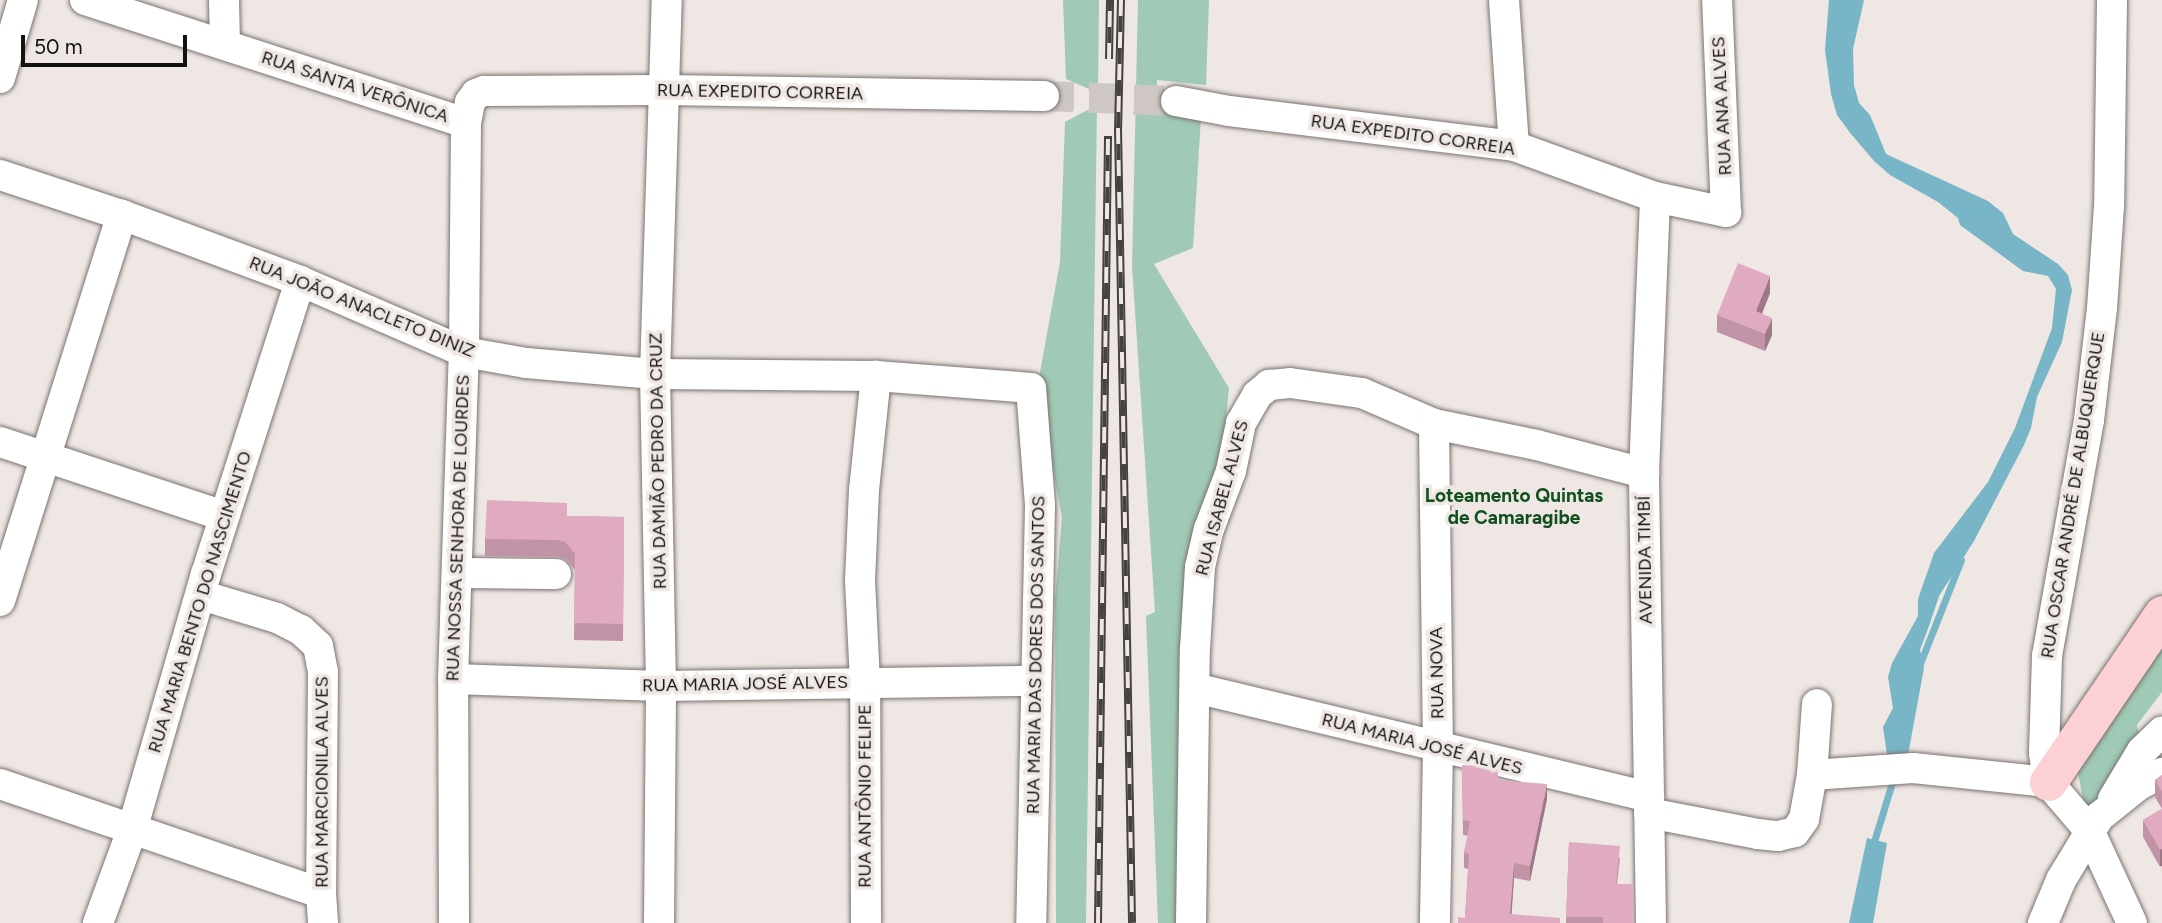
<!DOCTYPE html>
<html>
<head>
<meta charset="utf-8">
<style>
	body { margin:0 }
	#map { position:relative; width:2162px; height:923px; overflow:hidden; background:#efe7e3; font-family:Figtree,sans-serif }
	div>[style] { position:absolute }
	.green>* { inset:0; background:#a0cab5 }
	.water>* { inset:0; background:#78b5c7 }
	.stream>* { height:7px; margin:-3.5px; padding:0 3.5px; transform-origin:3.5px; border-radius:3.5px; background:#78b5c7 }
	.minor-tunnel>* { height:30px; margin-top:-15px; transform-origin:0; background:repeating-linear-gradient(90deg,#cec7c3 0 30px,transparent 0 45px) }
	.roads { filter:drop-shadow(0 0 2px #7a7370) drop-shadow(0 0 2px #7a7370) }
	.minor>* { height:30px; margin:-15px; padding:0 15px; transform-origin:15px; border-radius:15px; background:#fff }
	.major>* { height:37px; margin:-18.5px; padding:0 18.5px; transform-origin:18.5px; border-radius:18.5px; background:#fbd1d6 }
	.rail>* { height:8px; margin-top:-4px; transform-origin:0; background:repeating-linear-gradient(90deg,#efe7e3 0 16px,#454240 0 32px); box-sizing:border-box; border-block:2px solid #454240 }
	.wall>* { inset:0; background:#c193a6 }
	.shaded-wall>* { inset:0; background:#9d7887; transform-origin:0 0 }
	.building>* { inset:0; background:#e0abc1 }
	span { translate:-50% -50%; white-space:nowrap; text-align:center; line-height:1.15; -webkit-text-stroke:7px #efe7e3; paint-order:stroke }
	.street-label { font-size:18px; color:#141210 }
	.neighbourhood-label { font-size:19px; color:#124f1e; font-weight:700 }
	.scale { position:absolute; left:21px; top:35px; width:166px; height:32px; box-sizing:border-box; border:4px solid #141210; border-top:0; padding-left:9px; font-size:21px; line-height:24px; white-space:nowrap; color:#141210; -webkit-text-stroke:5px #efe7e3; paint-order:stroke }
</style>
</head>
<body>
<div id="map">
	<div class="green">
		<i style="clip-path:polygon(1063px 0,1099px 0,1098px 93px,1066px 79px)"></i>
		<i style="clip-path:polygon(1138px 0,1209px 0,1206px 85px,1157px 80px,1157px 110px,1201px 117px,1193px 248px,1154px 264px,1229px 388px,1179px 923px,1158px 923px,1146px 616px,1155px 612px,1132px 266px)"></i>
		<i style="clip-path:polygon(1097px 105px,1086px 923px,1056px 923px,1055px 599px,1062px 517px,1037px 389px,1060px 262px,1065px 122px)"></i>
		<i style="clip-path:polygon(2162px 644px,2162px 692px,2137px 725px,2140px 739px,2087px 820px,2078px 773px)"></i>
	</div>
	<div class="water">
		<i style="clip-path:polygon(1829px 0,1864px 0,1853px 49px,1854px 85px,1859px 103px,1870px 115px,1886px 154px,1988px 201px,2003px 213px,2013px 234px,2058px 264px,2068px 275px,2072px 290px,2062px 342px,2037px 397px,2031px 428px,2024px 445px,1974px 541px,1939px 596px,1929px 626px,1920px 650px,1924px 668px,1908px 755px,1887px 755px,1883px 727px,1893px 708px,1888px 677px,1892px 663px,1918px 616px,1918px 599px,1934px 553px,1988px 482px,2015px 428px,2052px 328px,2056px 289px,2048px 276px,2023px 271px,1960px 225px,1958px 218px,1938px 202px,1890px 175px,1874px 161px,1851px 134px,1837px 115px,1831px 94px,1825px 50px)"></i>
		<i style="clip-path:polygon(1867px 838px,1887px 843px,1875px 912px,1873px 923px,1849px 923px)"></i>
	</div>
	<div class="stream">
		<i style="left:1919px;top:666px;width:114px;rotate:-68.4deg"></i>
		<i style="left:1872px;top:848px;width:75px;rotate:-73deg"></i>
	</div>
	<div class="minor-tunnel">
		<i style="left:1044px;top:96px;width:132px;rotate:2.2deg"></i>
	</div>
	<div class="roads">
		<div class="minor">
			<i style="left:85px;top:0;width:400px;rotate:17.9deg"></i>
			<i style="left:224px;top:0;width:45px;rotate:88.7deg"></i>
			<i style="left:1504px;top:0;width:146px;rotate:86.1deg"></i>
			<i style="left:2112px;top:0;width:206px;rotate:90.8deg"></i>
			<i style="left:2109px;top:206px;width:102px;rotate:93.9deg"></i>
			<i style="left:2102px;top:308px;width:113px;rotate:96.6deg"></i>
			<i style="left:2089px;top:420px;width:240px;rotate:100.1deg"></i>
			<i style="left:2047px;top:656px;width:97px;rotate:91.8deg"></i>
			<i style="left:2044px;top:753px;width:29px;rotate:82deg"></i>
			<i style="left:2048px;top:782px;width:63px;rotate:49.5deg"></i>
			<i style="left:2089px;top:830px;width:102px;rotate:65.2deg"></i>
			<i style="left:0;top:78px;width:81px;rotate:-73.6deg"></i>
			<i style="left:1176px;top:101px;width:54px;rotate:10.7deg"></i>
			<i style="left:1229px;top:111px;width:287px;rotate:7deg"></i>
			<i style="left:1514px;top:146px;width:150px;rotate:19.9deg"></i>
			<i style="left:1655px;top:197px;width:73px;rotate:11.9deg"></i>
			<i style="left:1726px;top:212px;width:212px;rotate:-92.4deg"></i>
			<i style="left:0;top:175px;width:128px;rotate:18.2deg"></i>
			<i style="left:122px;top:215px;width:190px;rotate:20.3deg"></i>
			<i style="left:300px;top:281px;width:179px;rotate:23.4deg"></i>
			<i style="left:464px;top:352px;width:63px;rotate:10.1deg"></i>
			<i style="left:526px;top:363px;width:129px;rotate:4.9deg"></i>
			<i style="left:655px;top:374px;width:221px;rotate:0.5deg"></i>
			<i style="left:876px;top:376px;width:155px;rotate:4.4deg"></i>
			<i style="left:1031px;top:388px;width:118px;rotate:85.6deg"></i>
			<i style="left:1040px;top:506px;width:417px;rotate:91.2deg"></i>
			<i style="left:1434px;top:424px;width:324px;rotate:89.3deg"></i>
			<i style="left:1438px;top:748px;width:175px;rotate:91deg"></i>
			<i style="left:0;top:442px;width:236px;rotate:18.3deg"></i>
			<i style="left:457px;top:573px;width:99px;rotate:0.6deg"></i>
			<i style="left:201px;top:595px;width:79px;rotate:16.8deg"></i>
			<i style="left:277px;top:618px;width:27px;rotate:27deg"></i>
			<i style="left:301px;top:630px;width:23px;rotate:43deg"></i>
			<i style="left:318px;top:646px;width:26px;rotate:79deg"></i>
			<i style="left:323px;top:672px;width:221px;rotate:90.5deg"></i>
			<i style="left:321px;top:893px;width:30px;rotate:86deg"></i>
			<i style="left:0;top:601px;width:405px;rotate:-72.5deg"></i>
			<i style="left:453px;top:679px;width:208px;rotate:1.9deg"></i>
			<i style="left:661px;top:686px;width:375px;rotate:-0.8deg"></i>
			<i style="left:1195px;top:688px;width:467px;rotate:13.5deg"></i>
			<i style="left:1812px;top:775px;width:101px;rotate:-4deg"></i>
			<i style="left:1913px;top:768px;width:136px;rotate:5.9deg"></i>
			<i style="left:0;top:784px;width:339px;rotate:18.8deg"></i>
			<i style="left:2113px;top:799px;width:56px;rotate:-58.9deg"></i>
			<i style="left:2142px;top:751px;width:28px;rotate:-44deg"></i>
			<i style="left:1649px;top:813px;width:111px;rotate:10.9deg"></i>
			<i style="left:1758px;top:834px;width:20px;rotate:6deg"></i>
			<i style="left:1778px;top:836px;width:17px;rotate:-13deg"></i>
			<i style="left:1795px;top:832px;width:16px;rotate:-55deg"></i>
			<i style="left:1804px;top:819px;width:45px;rotate:-79.7deg"></i>
			<i style="left:1812px;top:775px;width:71px;rotate:-86deg"></i>
			<i style="left:98px;top:923px;width:99px;rotate:-69.9deg"></i>
			<i style="left:132px;top:830px;width:266px;rotate:-73.9deg"></i>
			<i style="left:206px;top:574px;width:308px;rotate:-72.2deg"></i>
			<i style="left:454px;top:923px;width:244px;rotate:-90.2deg"></i>
			<i style="left:453px;top:679px;width:327px;rotate:-88.1deg"></i>
			<i style="left:464px;top:352px;width:229px;rotate:-89.5deg"></i>
			<i style="left:466px;top:123px;width:21px;rotate:-79deg"></i>
			<i style="left:470px;top:102px;width:10px;rotate:-53deg"></i>
			<i style="left:476px;top:94px;width:9px;rotate:-21deg"></i>
			<i style="left:484px;top:91px;width:181px;rotate:-0.3deg"></i>
			<i style="left:665px;top:90px;width:379px;rotate:0.9deg"></i>
			<i style="left:659px;top:923px;width:237px;rotate:-89.5deg"></i>
			<i style="left:661px;top:686px;width:312px;rotate:-91.1deg"></i>
			<i style="left:655px;top:374px;width:374px;rotate:-88.2deg"></i>
			<i style="left:866px;top:923px;width:241px;rotate:-90.2deg"></i>
			<i style="left:865px;top:682px;width:101px;rotate:-92.8deg"></i>
			<i style="left:860px;top:581px;width:91px;rotate:-87.5deg"></i>
			<i style="left:864px;top:490px;width:115px;rotate:-84deg"></i>
			<i style="left:1191px;top:923px;width:274px;rotate:-89.2deg"></i>
			<i style="left:1195px;top:649px;width:82px;rotate:-86.5deg"></i>
			<i style="left:1200px;top:567px;width:39px;rotate:-77deg"></i>
			<i style="left:1209px;top:529px;width:62px;rotate:-69.2deg"></i>
			<i style="left:1231px;top:471px;width:49px;rotate:-78.2deg"></i>
			<i style="left:1241px;top:423px;width:32px;rotate:-60deg"></i>
			<i style="left:1257px;top:395px;width:16px;rotate:-40deg"></i>
			<i style="left:1269px;top:385px;width:21px;rotate:-5deg"></i>
			<i style="left:1290px;top:383px;width:73px;rotate:7.9deg"></i>
			<i style="left:1362px;top:393px;width:78px;rotate:23.3deg"></i>
			<i style="left:1434px;top:424px;width:105px;rotate:11.5deg"></i>
			<i style="left:1537px;top:445px;width:111px;rotate:14.7deg"></i>
			<i style="left:1651px;top:923px;width:450px;rotate:-90.9deg"></i>
			<i style="left:1644px;top:473px;width:276px;rotate:-87.7deg"></i>
			<i style="left:2043px;top:923px;width:47px;rotate:-67.3deg"></i>
			<i style="left:2061px;top:880px;width:74px;rotate:-58.9deg"></i>
			<i style="left:2099px;top:817px;width:51px;rotate:-38.7deg"></i>
			<i style="left:2139px;top:785px;width:26px;rotate:-28deg"></i>
		</div>
		<div class="major">
			<i style="left:2048px;top:782px;width:203px;rotate:-55.8deg"></i>
		</div>
	</div>
	<div class="rail">
		<i style="left:1121px;top:0;width:128px;rotate:91.3deg"></i>
		<i style="left:1118px;top:128px;width:795px;rotate:88.99deg"></i>
		<i style="left:1109px;top:59px;width:59px;rotate:-89deg"></i>
		<i style="left:1098px;top:923px;width:787px;rotate:-89.27deg"></i>
	</div>
	<div class="wall">
		<i style="clip-path:polygon(1770px 293px,1762px 314px,1772px 335px,1765px 351px,1717px 332px,1717px 315px)"></i>
		<i style="clip-path:polygon(567px 516px,624px 517px,623px 641px,574px 640px,575px 570px,565px 559px,557px 557px,485px 556px,485px 539px)"></i>
		<i style="clip-path:polygon(1462px 765px,1547px 799px,1530px 881px,1514px 878px,1511px 914px,1465px 918px,1468px 869px,1464px 868px,1464px 853px,1468px 836px,1463px 835px)"></i>
		<i style="clip-path:polygon(2162px 775px,2162px 866px,2160px 867px,2143px 837px,2143px 820px,2162px 809px,2155px 797px,2155px 780px)"></i>
		<i style="clip-path:polygon(1569px 842px,1620px 858px,1617px 884px,1633px 923px,1566px 923px)"></i>
	</div>
	<div class="shaded-wall">
		<i style="clip-path:polygon(1770px 276px,1770px 293px,1756px 328px,1756px 311px)"></i>
		<i style="clip-path:polygon(1772px 318px,1772px 335px,1765px 351px,1765px 334px)"></i>
		<i style="clip-path:polygon(1547px 784px,1547px 799px,1530px 881px,1530px 866px)"></i>
		<i style="left:2162px;top:849px;width:17px;height:2px;rotate:90deg"></i>
		<i style="clip-path:polygon(1514px 863px,1514px 878px,1511px 923px,1510px 914px)"></i>
	</div>
	<div class="building">
		<i style="clip-path:polygon(1738px 263px,1770px 276px,1756px 311px,1772px 318px,1765px 334px,1717px 315px)"></i>
		<i style="clip-path:polygon(487px 500px,567px 503px,567px 516px,624px 517px,623px 624px,574px 623px,575px 554px,565px 542px,557px 540px,485px 539px)"></i>
		<i style="clip-path:polygon(1462px 765px,1498px 766px,1498px 780px,1547px 784px,1530px 866px,1514px 863px,1510px 914px,1560px 918px,1560px 923px,1458px 923px,1458px 917px,1465px 918px,1469px 854px,1464px 853px,1470px 821px,1463px 820px)"></i>
		<i style="clip-path:polygon(2162px 775px,2162px 792px,2155px 780px)"></i>
		<i style="clip-path:polygon(2162px 809px,2162px 849px,2160px 850px,2143px 820px)"></i>
		<i style="clip-path:polygon(1569px 842px,1620px 846px,1616px 884px,1633px 884px,1633px 923px,1603px 923px,1603px 917px,1566px 917px)"></i>
	</div>
	<div class="street-label">
		<span style="left:355px;top:87px;rotate:18deg">RUA SANTA VERÔNICA</span>
		<span style="left:760px;top:92px;rotate:1deg">RUA EXPEDITO CORREIA</span>
		<span style="left:1722px;top:106px;rotate:-93deg">RUA ANA ALVES</span>
		<span style="left:1413px;top:135px;rotate:8deg">RUA EXPEDITO CORREIA</span>
		<span style="left:362px;top:307px;rotate:22deg">RUA JOÃO ANACLETO DINIZ</span>
		<span style="left:658px;top:461px;rotate:-91deg">RUA DAMIÃO PEDRO DA CRUZ</span>
		<span style="left:2073px;top:495px;rotate:-81deg">RUA OSCAR ANDRÉ DE ALBUQUERQUE</span>
		<span style="left:1222px;top:498px;rotate:-75deg">RUA ISABEL ALVES</span>
		<span style="left:458px;top:528px;rotate:-88deg">RUA NOSSA SENHORA DE LOURDES</span>
		<span style="left:1645px;top:560px;rotate:-91deg">AVENIDA TIMBÍ</span>
		<span style="left:200px;top:602px;rotate:-73deg">RUA MARIA BENTO DO NASCIMENTO</span>
		<span style="left:1036px;top:655px;rotate:-89deg">RUA MARIA DAS DORES DOS SANTOS</span>
		<span style="left:1437px;top:673px;rotate:-91deg">RUA NOVA</span>
		<span style="left:745px;top:684px;rotate:-1deg">RUA MARIA JOSÉ ALVES</span>
		<span style="left:1422px;top:744px;rotate:14deg">RUA MARIA JOSÉ ALVES</span>
		<span style="left:322px;top:782px;rotate:-90deg">RUA MARCIONILA ALVES</span>
		<span style="left:865px;top:796px;rotate:-90deg">RUA ANTÔNIO FELIPE</span>
	</div>
	<div class="neighbourhood-label">
		<span style="left:1514px;top:507px">Loteamento Quintas<br>de Camaragibe</span>
	</div>
	<div class="scale">50 m</div>
</div>
</body>
</html>
